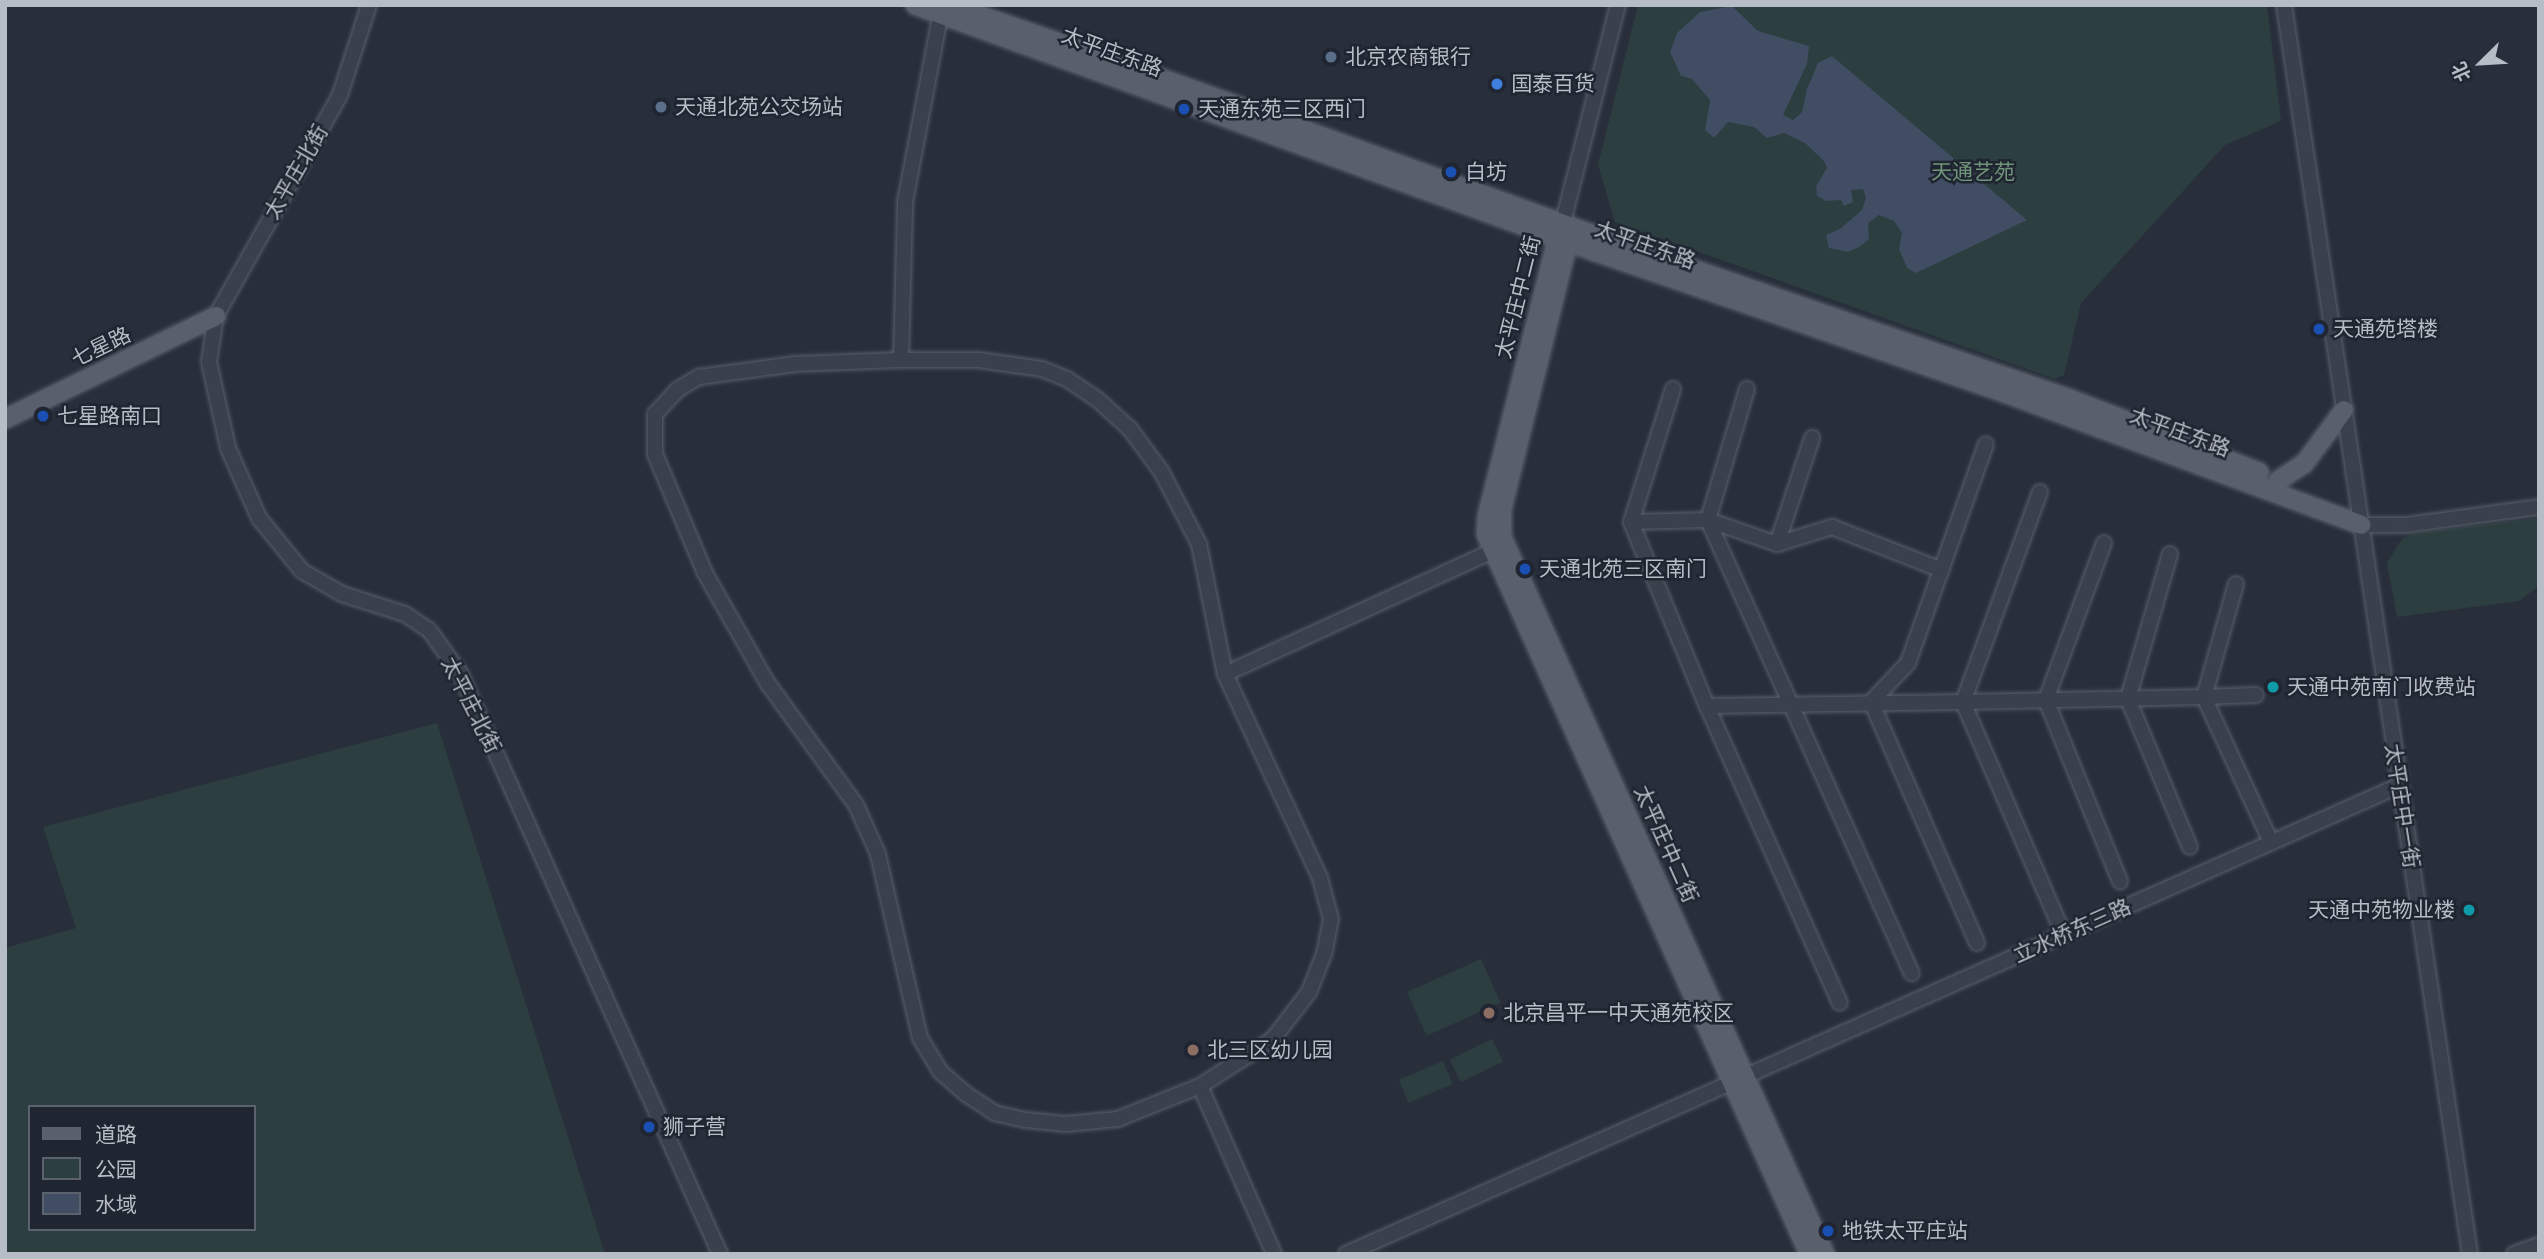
<!DOCTYPE html>
<html>
<head>
<meta charset="utf-8">
<style>
	body { margin:0 }
	#map { position:relative; width:2544px; height:1259px; overflow:hidden; background:#282f3b; font-family:"DM Sans","Noto Sans SC",sans-serif }
	div>[style] { position:absolute }
	.green>* { inset:0; background:#2c3e3f; transform-origin:0 0 }
	.water>* { inset:0; background:#404d62 }
	.roads { filter:drop-shadow(0 0 2px #595f6a) drop-shadow(0 0 2px #595f6a) }
	.minor>* { height:14px; margin:-7px; padding:0 7px; transform-origin:7px; border-radius:7px; background:#3b414c }
	.major>* { height:18px; margin:-9px; padding:0 9px; transform-origin:9px; border-radius:9px; background:#59606c }
	.dots>* { width:19px; height:19px; translate:-50% -50%; box-sizing:border-box; border:4px solid #202631; border-radius:50% }
	span { translate:-50% -50%; white-space:nowrap; text-align:center; line-height:1.15; -webkit-text-stroke:5px #202631; paint-order:stroke }
	.street-label { font-size:21px; color:#b7bdc7 }
	.poi-label { font-size:21px; color:#b7bdc7 }
	.left { translate:0 -50%; text-align:left }
	.right { translate:-100% -50%; text-align:right }
	.park-label { font-size:21px; color:#71957b }
	.frame { position:absolute; inset:0; border:7px solid #b7bdc7; pointer-events:none }
	.legend { position:absolute; left:28px; top:1105px; width:228px; height:126px; box-sizing:border-box; background:#202631; border:2px solid #5c626d; margin:0; padding:9px 12px; list-style:none; font-size:21px; color:#b7bdc7 }
	.legend li { display:flex; align-items:center; gap:14px; height:35px }
	.legend b { width:35px; border:2px solid #5c626d }
	.north { position:absolute; left:2446px; top:28px; width:70px; height:70px; -webkit-text-stroke:5px #202631; paint-order:stroke; rotate:246deg; font-size:19px; font-weight:700; line-height:28px; text-align:center; color:#b7bdc7 }
	.north::after { content:''; display:block; margin:auto; width:24px; height:32px; background:#b7bdc7; clip-path:polygon(50% 0,100% 100%,50% 72%,0 100%) }
</style>
</head>
<body>
<div id="map">
	<div class="green">
		<i style="clip-path:polygon(1638px 5px,2267px 5px,2281px 121px,2225px 145px,2081px 303px,2064px 375px,2055px 379px,1615px 222px,1598px 165px)"></i>
		<i style="clip-path:polygon(2539px 518px,2539px 586px,2519px 601px,2397px 617px,2387px 563px,2402px 539px,2413px 533px)"></i>
		<i style="clip-path:polygon(evenodd,437px 723px,605px 1254px,5px 1254px,5px 948px,76px 928px,43px 827px,437px 723px,30px 1107px,254px 1107px,254px 1229px,30px 1229px,30px 1107px)"></i>
		<i style="left:1481px;top:959px;width:48px;height:81px;rotate:66deg"></i>
		<i style="left:1492px;top:1039px;width:25px;height:47px;rotate:64deg"></i>
		<i style="left:1443px;top:1061px;width:25px;height:48px;rotate:67deg"></i>
	</div>
	<div class="water">
		<i style="clip-path:polygon(1732px 6px,1758px 31px,1809px 46px,1807px 64px,1783px 115px,1793px 120px,1802px 112px,1807px 89px,1818px 63px,1832px 56px,2027px 220px,1916px 273px,1907px 268px,1899px 249px,1902px 233px,1894px 221px,1879px 215px,1868px 223px,1869px 239px,1859px 247px,1848px 252px,1829px 248px,1826px 235px,1840px 229px,1862px 210px,1866px 198px,1863px 189px,1851px 190px,1853px 202px,1844px 206px,1841px 200px,1826px 201px,1817px 196px,1816px 186px,1827px 168px,1824px 161px,1805px 143px,1784px 133px,1767px 138px,1754px 127px,1728px 122px,1714px 138px,1705px 130px,1710px 100px,1692px 79px,1681px 76px,1670px 52px,1677px 33px,1700px 12px)"></i>
	</div>
	<div class="roads">
		<div class="minor">
			<i style="left:369px;top:5px;width:95px;rotate:107.9deg"></i>
			<i style="left:340px;top:95px;width:253px;rotate:119.3deg"></i>
			<i style="left:216px;top:316px;width:47px;rotate:98.7deg"></i>
			<i style="left:209px;top:362px;width:88px;rotate:77.5deg"></i>
			<i style="left:228px;top:448px;width:77px;rotate:66.1deg"></i>
			<i style="left:259px;top:518px;width:68px;rotate:50.9deg"></i>
			<i style="left:302px;top:571px;width:46px;rotate:29.9deg"></i>
			<i style="left:342px;top:594px;width:66px;rotate:17.6deg"></i>
			<i style="left:405px;top:614px;width:29px;rotate:34deg"></i>
			<i style="left:429px;top:630px;width:53px;rotate:54.2deg"></i>
			<i style="left:460px;top:673px;width:637px;rotate:65.89deg"></i>
			<i style="left:2284px;top:5px;width:1263px;rotate:81.53deg"></i>
			<i style="left:1563px;top:222px;width:224px;rotate:-75.8deg"></i>
			<i style="left:901px;top:360px;width:78px"></i>
			<i style="left:979px;top:360px;width:64px;rotate:8.1deg"></i>
			<i style="left:1042px;top:369px;width:27px;rotate:22deg"></i>
			<i style="left:1067px;top:379px;width:36px;rotate:34deg"></i>
			<i style="left:1097px;top:399px;width:45px;rotate:42.3deg"></i>
			<i style="left:1130px;top:429px;width:52px;rotate:53.6deg"></i>
			<i style="left:1161px;top:471px;width:82px;rotate:62.5deg"></i>
			<i style="left:1199px;top:544px;width:133px;rotate:78.7deg"></i>
			<i style="left:1225px;top:674px;width:225px;rotate:65deg"></i>
			<i style="left:1320px;top:878px;width:42px;rotate:75deg"></i>
			<i style="left:1331px;top:919px;width:36px;rotate:101deg"></i>
			<i style="left:1324px;top:954px;width:41px;rotate:111.5deg"></i>
			<i style="left:1309px;top:992px;width:59px;rotate:127.5deg"></i>
			<i style="left:1273px;top:1039px;width:87px;rotate:147.2deg"></i>
			<i style="left:1200px;top:1086px;width:88px;rotate:158.1deg"></i>
			<i style="left:1118px;top:1119px;width:52px;rotate:174.5deg"></i>
			<i style="left:1066px;top:1124px;width:41px;rotate:-174.4deg"></i>
			<i style="left:1025px;top:1120px;width:31px;rotate:-167deg"></i>
			<i style="left:995px;top:1113px;width:35px;rotate:-147deg"></i>
			<i style="left:966px;top:1094px;width:35px;rotate:-139deg"></i>
			<i style="left:940px;top:1071px;width:39px;rotate:-121deg"></i>
			<i style="left:920px;top:1038px;width:189px;rotate:-102.9deg"></i>
			<i style="left:878px;top:854px;width:54px;rotate:-114.2deg"></i>
			<i style="left:856px;top:805px;width:150px;rotate:-126deg"></i>
			<i style="left:768px;top:684px;width:128px;rotate:-119.6deg"></i>
			<i style="left:705px;top:573px;width:129px;rotate:-112.8deg"></i>
			<i style="left:655px;top:454px;width:40px;rotate:-90deg"></i>
			<i style="left:655px;top:414px;width:33px;rotate:-47deg"></i>
			<i style="left:677px;top:390px;width:26px;rotate:-31deg"></i>
			<i style="left:699px;top:377px;width:97px;rotate:-7.7deg"></i>
			<i style="left:795px;top:364px;width:106px;rotate:-2.2deg"></i>
			<i style="left:901px;top:360px;width:158px;rotate:-88.5deg"></i>
			<i style="left:905px;top:202px;width:198px;rotate:-79.3deg"></i>
			<i style="left:1673px;top:389px;width:139px;rotate:107.5deg"></i>
			<i style="left:1631px;top:522px;width:199px;rotate:67.6deg"></i>
			<i style="left:1707px;top:706px;width:325px;rotate:65.9deg"></i>
			<i style="left:1747px;top:389px;width:137px;rotate:106.6deg"></i>
			<i style="left:1708px;top:520px;width:497px;rotate:65.8deg"></i>
			<i style="left:2040px;top:492px;width:224px;rotate:110.1deg"></i>
			<i style="left:1963px;top:702px;width:241px;rotate:-1.2deg"></i>
			<i style="left:2204px;top:697px;width:160px;rotate:65.2deg"></i>
			<i style="left:1631px;top:522px;width:77px;rotate:-1.5deg"></i>
			<i style="left:1708px;top:520px;width:73px;rotate:19.2deg"></i>
			<i style="left:1777px;top:544px;width:112px;rotate:-71.7deg"></i>
			<i style="left:2361px;top:525px;width:45px"></i>
			<i style="left:2406px;top:525px;width:134px;rotate:-7.7deg"></i>
			<i style="left:2104px;top:543px;width:167px;rotate:110.3deg"></i>
			<i style="left:2046px;top:700px;width:196px;rotate:67.8deg"></i>
			<i style="left:1777px;top:544px;width:58px;rotate:-17.2deg"></i>
			<i style="left:1832px;top:527px;width:118px;rotate:21.4deg"></i>
			<i style="left:2170px;top:554px;width:151px;rotate:106.2deg"></i>
			<i style="left:2128px;top:699px;width:160px;rotate:67.3deg"></i>
			<i style="left:2236px;top:584px;width:117px;rotate:105.8deg"></i>
			<i style="left:2204px;top:697px;width:52px;rotate:-2.2deg"></i>
			<i style="left:1225px;top:674px;width:304px;rotate:-24.7deg"></i>
			<i style="left:1707px;top:706px;width:256px;rotate:-0.9deg"></i>
			<i style="left:1963px;top:702px;width:254px;rotate:66.6deg"></i>
			<i style="left:1977px;top:943px;width:263px;rotate:-113.7deg"></i>
			<i style="left:1871px;top:702px;width:54px;rotate:-46.5deg"></i>
			<i style="left:1908px;top:663px;width:232px;rotate:-70.4deg"></i>
			<i style="left:1200px;top:1086px;width:184px;rotate:66.2deg"></i>
			<i style="left:1346px;top:1254px;width:1151px;rotate:-23.98deg"></i>
			<i style="left:2514px;top:1254px;width:27px;rotate:-20deg"></i>
		</div>
		<div class="major">
			<i style="left:915px;top:5px;width:724px;rotate:19.94deg"></i>
			<i style="left:1596px;top:252px;width:433px;rotate:19deg"></i>
			<i style="left:2005px;top:393px;width:380px;rotate:20.3deg"></i>
			<i style="left:950px;top:5px;width:217px;rotate:19.1deg"></i>
			<i style="left:1155px;top:76px;width:482px;rotate:19.9deg"></i>
			<i style="left:1608px;top:240px;width:485px;rotate:19deg"></i>
			<i style="left:2067px;top:398px;width:206px;rotate:21.1deg"></i>
			<i style="left:1560px;top:228px;width:298px;rotate:104.2deg"></i>
			<i style="left:1487px;top:517px;width:17px;rotate:93deg"></i>
			<i style="left:1486px;top:534px;width:789px;rotate:65.84deg"></i>
			<i style="left:1566px;top:232px;width:10px;rotate:79deg"></i>
			<i style="left:1568px;top:242px;width:274px;rotate:103.9deg"></i>
			<i style="left:1502px;top:508px;width:29px;rotate:90deg"></i>
			<i style="left:1502px;top:537px;width:786px;rotate:65.75deg"></i>
			<i style="left:5px;top:419px;width:235px;rotate:-26deg"></i>
			<i style="left:2279px;top:480px;width:30px;rotate:-33deg"></i>
			<i style="left:2304px;top:464px;width:67px;rotate:-53.5deg"></i>
		</div>
	</div>
	<div class="dots">
		<i style="left:1331px;top:57px;background:#5c6f8a"></i>
		<i style="left:1497px;top:84px;background:#3f7fe0"></i>
		<i style="left:661px;top:107px;background:#5c6f8a"></i>
		<i style="left:1184px;top:109px;background:#1a4fb4"></i>
		<i style="left:1451px;top:172px;background:#1a4fb4"></i>
		<i style="left:2319px;top:329px;background:#1a4fb4"></i>
		<i style="left:43px;top:416px;background:#1a4fb4"></i>
		<i style="left:1525px;top:569px;background:#1a4fb4"></i>
		<i style="left:2273px;top:687px;background:#0f9aa8"></i>
		<i style="left:2469px;top:910px;background:#0f9aa8"></i>
		<i style="left:1489px;top:1013px;background:#8d6e63"></i>
		<i style="left:1193px;top:1050px;background:#8d6e63"></i>
		<i style="left:649px;top:1127px;background:#1a4fb4"></i>
		<i style="left:1828px;top:1231px;background:#1a4fb4"></i>
	</div>
	<div class="street-label">
		<span style="left:1112px;top:52px;rotate:20deg">太平庄东路</span>
		<span style="left:296px;top:172px;rotate:-60deg">太平庄北街</span>
		<span style="left:1645px;top:245px;rotate:19deg">太平庄东路</span>
		<span style="left:1518px;top:297px;rotate:-76deg">太平庄中二街</span>
		<span style="left:101px;top:347px;rotate:-26deg">七星路</span>
		<span style="left:2180px;top:432px;rotate:20deg">太平庄东路</span>
		<span style="left:471px;top:705px;rotate:63deg">太平庄北街</span>
		<span style="left:2402px;top:806px;rotate:81deg">太平庄中一街</span>
		<span style="left:1666px;top:844px;rotate:66deg">太平庄中二街</span>
		<span style="left:2072px;top:931px;rotate:-24deg">立水桥东三路</span>
	</div>
	<div class="poi-label">
		<span class="left" style="left:1345px;top:57px">北京农商银行</span>
		<span class="left" style="left:1511px;top:84px">国泰百货</span>
		<span class="left" style="left:675px;top:107px">天通北苑公交场站</span>
		<span class="left" style="left:1198px;top:109px">天通东苑三区西门</span>
		<span class="left" style="left:1465px;top:172px">白坊</span>
		<span class="left" style="left:2333px;top:329px">天通苑塔楼</span>
		<span class="left" style="left:57px;top:416px">七星路南口</span>
		<span class="left" style="left:1539px;top:569px">天通北苑三区南门</span>
		<span class="left" style="left:2287px;top:687px">天通中苑南门收费站</span>
		<span class="right" style="left:2455px;top:910px">天通中苑物业楼</span>
		<span class="left" style="left:1503px;top:1013px">北京昌平一中天通苑校区</span>
		<span class="left" style="left:1207px;top:1050px">北三区幼儿园</span>
		<span class="left" style="left:663px;top:1127px">狮子营</span>
		<span class="left" style="left:1842px;top:1231px">地铁太平庄站</span>
	</div>
	<div class="park-label">
		<span style="left:1973px;top:172px">天通艺苑</span>
	</div>
	<div class="frame"></div>
	<ul class="legend">
	<li><b style="height:9px;background:#59606c"></b>道路</li>
	<li><b style="height:19px;background:#2c3e3f"></b>公园</li>
	<li><b style="height:19px;background:#404d62"></b>水域</li>
	</ul>
	<div class="north">北</div>
</div>
</body>
</html>
